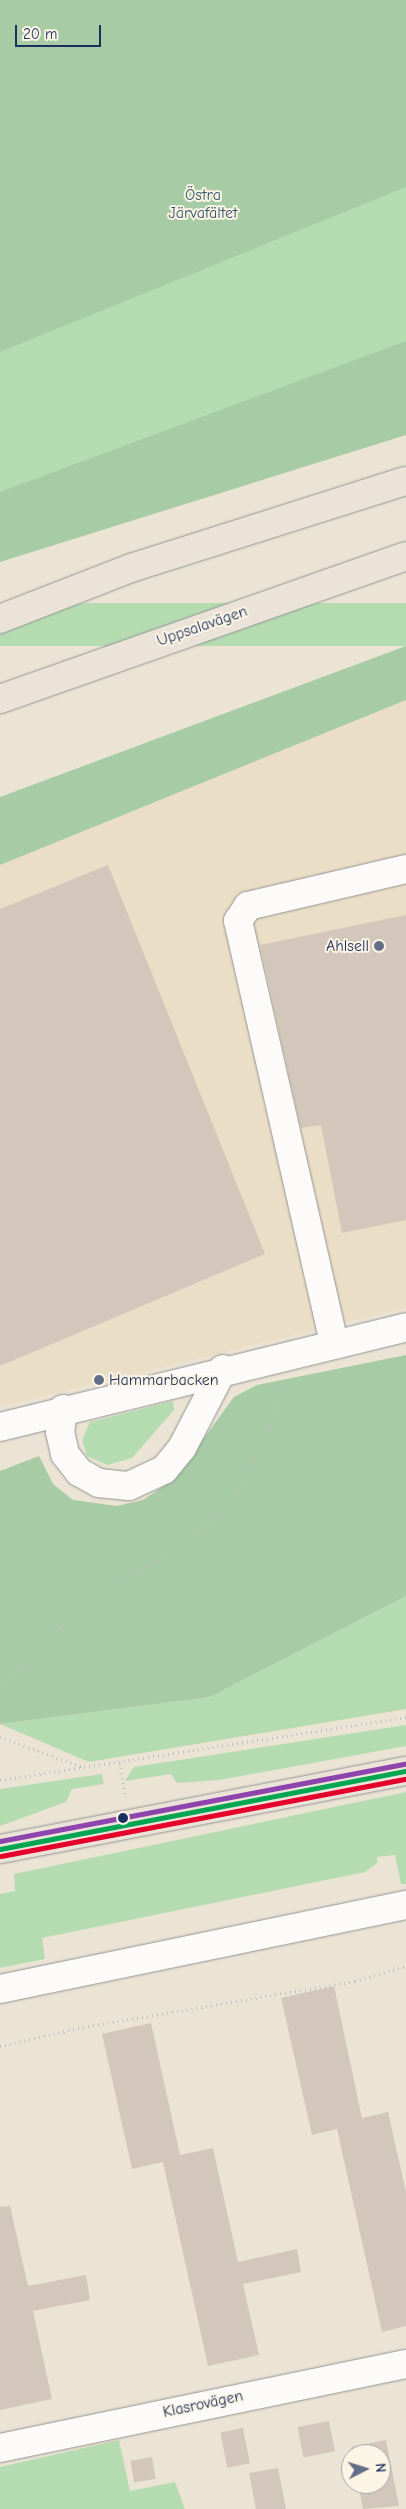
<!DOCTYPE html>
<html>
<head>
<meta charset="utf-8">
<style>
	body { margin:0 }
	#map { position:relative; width:406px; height:2509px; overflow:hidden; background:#ebe4d5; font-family:"Comic Neue",sans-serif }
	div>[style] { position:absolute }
	.built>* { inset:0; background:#eadec6 }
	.green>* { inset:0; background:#b5dcb1; transform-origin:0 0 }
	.forest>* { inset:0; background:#a6cba5 }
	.building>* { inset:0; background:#d3c7bc; transform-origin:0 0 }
	.path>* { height:3px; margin-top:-1.5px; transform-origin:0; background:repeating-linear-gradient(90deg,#c0c0c2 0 1px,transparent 0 5px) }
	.roads { filter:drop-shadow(0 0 1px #949494) drop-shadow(0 0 1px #949494) }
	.minor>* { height:28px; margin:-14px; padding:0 14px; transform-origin:14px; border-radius:14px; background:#fcfbf9 }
	.major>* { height:28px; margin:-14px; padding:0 14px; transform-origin:14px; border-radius:14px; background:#ebe3d8 }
	.highway>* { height:28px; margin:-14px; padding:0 14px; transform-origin:14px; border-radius:14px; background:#ebe3d8 }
	.bus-1>* { height:5px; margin:-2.5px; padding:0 2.5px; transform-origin:2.5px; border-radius:2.5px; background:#00a651 }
	.bus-2>* { height:5px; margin:-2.5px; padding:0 2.5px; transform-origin:2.5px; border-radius:2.5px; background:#e4002b }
	.bus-3>* { height:5px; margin:-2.5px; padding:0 2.5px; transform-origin:2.5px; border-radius:2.5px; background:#8e44ad }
	.dots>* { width:14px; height:14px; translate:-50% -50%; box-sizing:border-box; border:2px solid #fcf5e5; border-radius:50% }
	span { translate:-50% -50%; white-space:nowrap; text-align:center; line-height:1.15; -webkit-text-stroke:4px #fcf5e5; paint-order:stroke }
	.park-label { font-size:16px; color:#36586b }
	.street-label { font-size:16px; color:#1b2f5e }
	.poi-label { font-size:16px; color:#1b2f5e }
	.right { translate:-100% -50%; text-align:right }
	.left { translate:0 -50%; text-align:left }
	.north { position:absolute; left:341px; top:2444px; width:50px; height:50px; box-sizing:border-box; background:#fcf5e5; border:1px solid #a2a6af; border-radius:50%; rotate:85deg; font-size:14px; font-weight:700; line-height:20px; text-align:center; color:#1b2f5e }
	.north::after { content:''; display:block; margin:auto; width:18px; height:22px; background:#646e88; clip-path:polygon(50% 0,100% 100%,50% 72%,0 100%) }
	.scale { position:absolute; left:15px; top:25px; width:86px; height:22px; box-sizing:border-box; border:2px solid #1b2f5e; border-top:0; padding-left:6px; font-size:15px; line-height:18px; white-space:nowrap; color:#1b2f5e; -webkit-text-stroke:4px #fcf5e5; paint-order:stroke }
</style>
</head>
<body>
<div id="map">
	<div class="built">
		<i style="clip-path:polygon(406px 700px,406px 1308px,0 1407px,0 865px)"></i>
	</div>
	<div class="green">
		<i style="clip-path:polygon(0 0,406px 0,406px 408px,0 552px)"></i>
		<i style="left:406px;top:603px;width:43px;height:433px;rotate:90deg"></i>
		<i style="clip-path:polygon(173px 1401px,174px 1410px,132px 1458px,107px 1465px,87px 1456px,82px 1440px,90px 1422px)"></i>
		<i style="clip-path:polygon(406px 1596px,406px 1709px,89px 1762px,0 1724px,210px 1697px)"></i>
		<i style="clip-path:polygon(406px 1725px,406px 1746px,219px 1780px,177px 1783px,171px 1774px,125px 1781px,134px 1767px)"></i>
		<i style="clip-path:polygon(102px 1774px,104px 1784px,72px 1789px,66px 1802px,0 1826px,0 1789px)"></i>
		<i style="clip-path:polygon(406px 1792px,406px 1884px,401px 1884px,395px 1855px,377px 1857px,377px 1863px,365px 1872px,42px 1938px,45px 1959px,0 1968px,0 1894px,15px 1891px,14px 1874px)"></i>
		<i style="clip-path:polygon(119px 2440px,130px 2491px,175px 2482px,185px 2509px,0 2509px,0 2467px)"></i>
	</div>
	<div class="forest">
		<i style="clip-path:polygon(0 0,406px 0,406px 187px,0 352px)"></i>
		<i style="clip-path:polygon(406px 341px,406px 435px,0 562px,0 492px)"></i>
		<i style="clip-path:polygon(406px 646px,406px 700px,0 865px,0 797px)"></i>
		<i style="clip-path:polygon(406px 1355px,406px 1596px,210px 1697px,0 1724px,0 1471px,39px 1456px,53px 1484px,73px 1500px,117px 1506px,143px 1500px,174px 1479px,234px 1397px,257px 1385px)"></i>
	</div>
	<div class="building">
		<i style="clip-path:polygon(108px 865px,265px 1254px,0 1366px,0 909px)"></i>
		<i style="clip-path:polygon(406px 915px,406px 1220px,342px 1233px,321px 1125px,301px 1128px,260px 945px)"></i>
		<i style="clip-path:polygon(334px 1986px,362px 2118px,388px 2112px,406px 2192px,406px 2326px,382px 2332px,337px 2129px,312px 2135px,281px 1998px)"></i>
		<i style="clip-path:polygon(151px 2023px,180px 2155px,213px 2148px,238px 2262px,297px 2249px,301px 2272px,243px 2284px,259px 2355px,208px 2366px,163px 2162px,132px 2169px,102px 2034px)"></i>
		<i style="clip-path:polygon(10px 2206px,28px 2286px,86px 2275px,90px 2300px,33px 2311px,52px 2399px,0 2410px,0 2207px)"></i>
		<i style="left:329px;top:2421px;width:31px;height:32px;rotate:79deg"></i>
		<i style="left:243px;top:2428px;width:36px;height:23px;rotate:79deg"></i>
		<i style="clip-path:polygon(386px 2440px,399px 2506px,363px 2509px,358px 2484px,381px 2484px,381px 2454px,352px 2454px,351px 2447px)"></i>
		<i style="left:152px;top:2457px;width:22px;height:22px;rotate:80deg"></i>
		<i style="clip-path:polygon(278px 2468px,286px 2509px,256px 2509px,249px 2473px)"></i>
	</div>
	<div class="path">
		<i style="left:0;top:1689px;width:91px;rotate:-45.9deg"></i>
		<i style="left:63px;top:1624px;width:66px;rotate:-37deg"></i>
		<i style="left:116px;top:1584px;width:88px;rotate:-30.6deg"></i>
		<i style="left:192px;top:1539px;width:64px;rotate:-46.3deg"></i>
		<i style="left:236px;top:1493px;width:71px;rotate:-63.1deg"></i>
		<i style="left:268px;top:1430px;width:45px;rotate:-73.2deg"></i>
		<i style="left:0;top:1737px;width:90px;rotate:20deg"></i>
		<i style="left:120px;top:1763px;width:31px;rotate:81deg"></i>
		<i style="left:0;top:1780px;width:411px;rotate:-8.8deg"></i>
		<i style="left:0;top:2046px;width:85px;rotate:-12.9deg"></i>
		<i style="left:83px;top:2027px;width:276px;rotate:-9.6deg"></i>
		<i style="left:355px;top:1981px;width:53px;rotate:-16.4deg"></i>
	</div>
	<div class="roads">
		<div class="minor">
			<i style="left:334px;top:1343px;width:433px;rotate:-102.8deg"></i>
			<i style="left:238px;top:921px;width:18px;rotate:-56deg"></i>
			<i style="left:248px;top:906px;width:162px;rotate:-13.2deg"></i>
			<i style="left:63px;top:1409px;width:23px;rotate:97deg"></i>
			<i style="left:60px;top:1432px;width:23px;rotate:77deg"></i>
			<i style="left:65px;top:1454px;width:23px;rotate:52deg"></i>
			<i style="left:79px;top:1472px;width:23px;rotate:29deg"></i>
			<i style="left:99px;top:1483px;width:30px;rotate:6deg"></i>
			<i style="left:129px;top:1486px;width:38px;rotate:-25deg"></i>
			<i style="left:164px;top:1470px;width:28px;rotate:-51deg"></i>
			<i style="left:182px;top:1448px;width:89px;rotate:-62.6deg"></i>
			<i style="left:0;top:1427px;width:418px;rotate:-13.8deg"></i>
			<i style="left:0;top:1989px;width:415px;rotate:-11.7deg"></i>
			<i style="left:0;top:2448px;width:415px;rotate:-11.7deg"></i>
		</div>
		<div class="major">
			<i style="left:0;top:1849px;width:413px;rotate:-10.9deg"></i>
		</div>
		<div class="highway">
			<i style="left:0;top:619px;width:141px;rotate:-21.3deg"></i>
			<i style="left:131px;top:568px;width:288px;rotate:-17.6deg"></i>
			<i style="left:0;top:699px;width:430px;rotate:-19.4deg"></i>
		</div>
	</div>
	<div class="bus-1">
		<i style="left:0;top:1849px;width:413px;rotate:-10.9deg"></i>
	</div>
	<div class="bus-2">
		<i style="left:1px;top:1856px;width:412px;rotate:-10.8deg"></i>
	</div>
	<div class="bus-3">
		<i style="left:0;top:1841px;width:412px;rotate:-10.8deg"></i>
	</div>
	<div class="dots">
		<i style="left:379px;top:946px;background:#646e88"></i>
		<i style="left:99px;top:1380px;background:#646e88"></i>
		<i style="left:123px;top:1818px;background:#1b2f5e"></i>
	</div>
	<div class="park-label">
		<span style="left:203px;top:204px">Östra<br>Järvafältet</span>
	</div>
	<div class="street-label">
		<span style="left:202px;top:626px;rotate:-19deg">Uppsalavägen</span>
		<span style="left:203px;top:2404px;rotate:-12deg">Klasrovägen</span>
	</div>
	<div class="poi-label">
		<span class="right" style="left:369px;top:946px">Ahlsell</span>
		<span class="left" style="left:109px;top:1380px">Hammarbacken</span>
	</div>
	<div class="north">N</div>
	<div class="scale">20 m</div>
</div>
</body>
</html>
